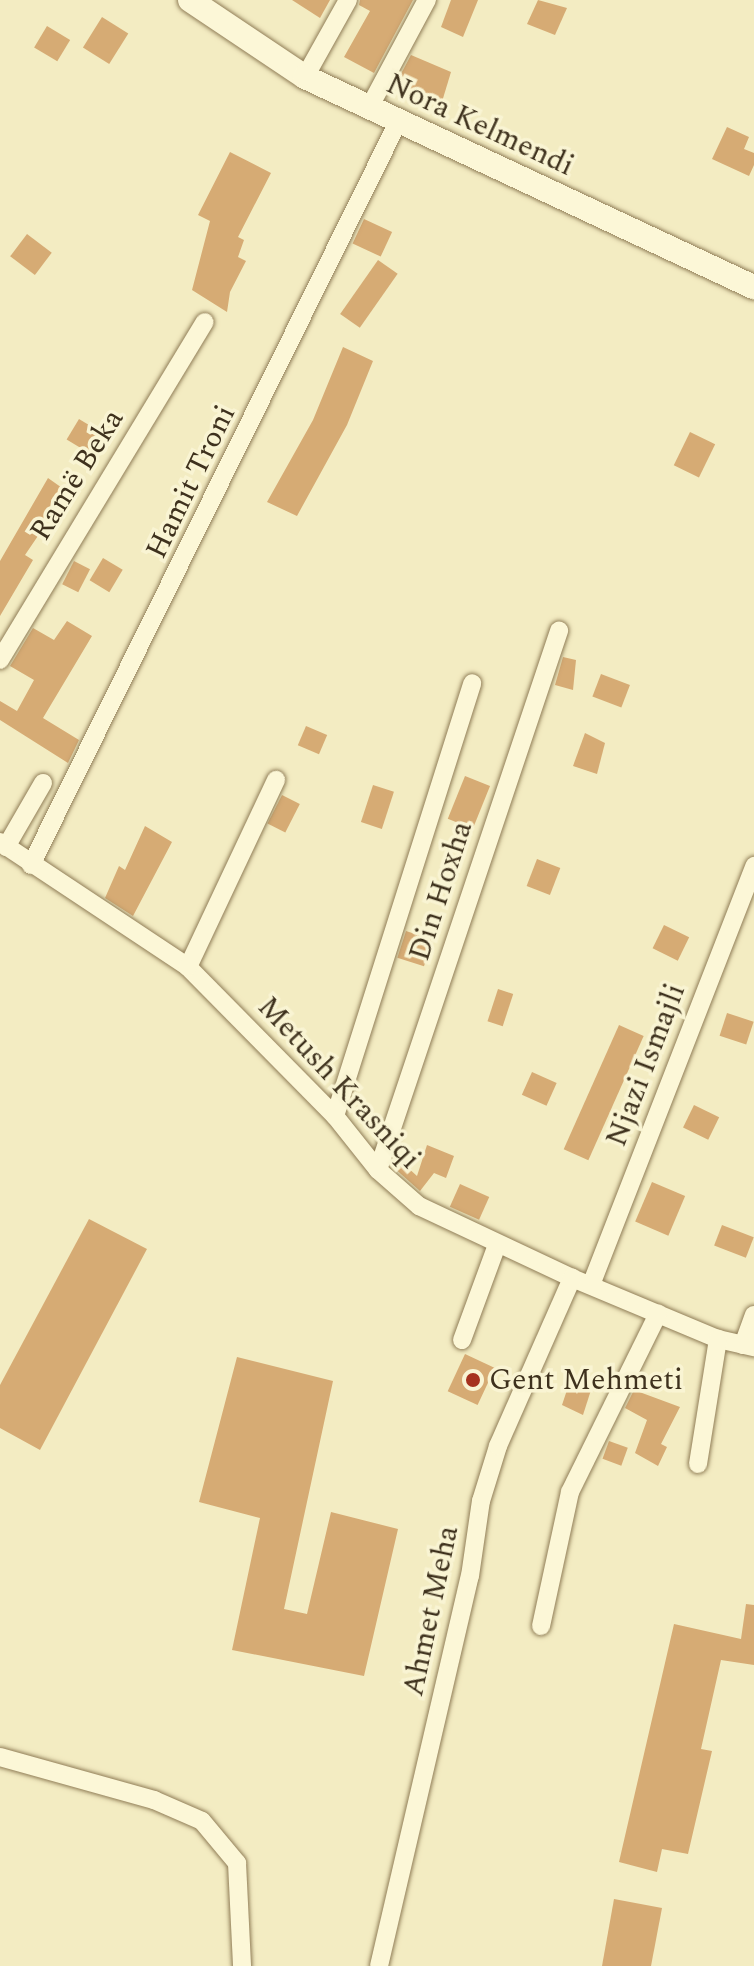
<!DOCTYPE html>
<html>
<head>
<meta charset="utf-8">
<style>
	body { margin:0 }
	#map { position:relative; width:754px; height:1966px; overflow:hidden; background:#f3ecc2; font-family:Spectral,serif }
	div>[style] { position:absolute }
	.building>* { inset:0; background:#d6ab74; transform-origin:0 0 }
	.roads { filter:drop-shadow(0 0 2px #907d57) drop-shadow(0 0 2px #907d57) }
	.minor>* { height:18px; margin:-9px; padding:0 9px; transform-origin:9px; border-radius:9px; background:#fcf7d7 }
	.tertiary>* { height:24px; margin:-12px; padding:0 12px; transform-origin:12px; border-radius:12px; background:#fcf7d7 }
	.dots>* { width:22px; height:22px; translate:-50% -50%; box-sizing:border-box; border:4px solid #f9f4d3; border-radius:50% }
	span { translate:-50% -50%; white-space:nowrap; text-align:center; line-height:1.15; -webkit-text-stroke:7px #f9f4d3; paint-order:stroke }
	.street-label { font-size:30px; color:#3e311d }
	.poi-label { font-size:30px; color:#3e311d }
	.left { translate:0 -50%; text-align:left }
</style>
</head>
<body>
<div id="map">
	<div class="building">
		<i style="clip-path:polygon(292px 0,330px 0,320px 18px)"></i>
		<i style="clip-path:polygon(360px 0,413px 0,374px 73px,344px 57px,370px 11px,359px 5px)"></i>
		<i style="clip-path:polygon(451px 0,478px 0,463px 37px,441px 27px)"></i>
		<i style="clip-path:polygon(538px 0,567px 8px,555px 35px,527px 24px)"></i>
		<i style="left:102px;top:17px;width:31px;height:36px;rotate:32deg"></i>
		<i style="left:47px;top:26px;width:27px;height:25px;rotate:31deg"></i>
		<i style="clip-path:polygon(411px 55px,451px 72px,441px 105px,395px 85px)"></i>
		<i style="clip-path:polygon(727px 127px,749px 137px,744px 149px,754px 153px,754px 165px,749px 176px,712px 159px)"></i>
		<i style="clip-path:polygon(230px 152px,271px 173px,238px 237px,244px 240px,238px 257px,246px 261px,230px 292px,227px 312px,192px 290px,210px 221px,198px 215px)"></i>
		<i style="left:364px;top:219px;width:31px;height:27px;rotate:25deg"></i>
		<i style="left:27px;top:234px;width:31px;height:28px;rotate:37deg"></i>
		<i style="left:378px;top:260px;width:24px;height:66px;rotate:35deg"></i>
		<i style="clip-path:polygon(343px 347px,373px 361px,347px 425px,297px 516px,267px 502px,313px 420px)"></i>
		<i style="left:79px;top:419px;width:27px;height:24px;rotate:31deg"></i>
		<i style="left:690px;top:432px;width:28px;height:37px;rotate:26deg"></i>
		<i style="clip-path:polygon(48px 478px,65px 490px,40px 525px,44px 527px,25px 555px,33px 560px,0 616px,0 561px)"></i>
		<i style="left:103px;top:558px;width:23px;height:26px;rotate:31deg"></i>
		<i style="left:74px;top:561px;width:18px;height:26px;rotate:27deg"></i>
		<i style="clip-path:polygon(67px 621px,92px 636px,43px 718px,79px 740px,68px 763px,0 720px,0 701px,17px 711px,34px 680px,10px 666px,33px 628px,54px 640px)"></i>
		<i style="clip-path:polygon(563px 657px,576px 660px,573px 690px,555px 685px)"></i>
		<i style="left:601px;top:674px;width:31px;height:24px;rotate:21deg"></i>
		<i style="left:306px;top:726px;width:23px;height:21px;rotate:23deg"></i>
		<i style="clip-path:polygon(585px 733px,605px 743px,597px 774px,573px 766px)"></i>
		<i style="left:465px;top:776px;width:27px;height:46px;rotate:22deg"></i>
		<i style="left:373px;top:785px;width:22px;height:39px;rotate:18deg"></i>
		<i style="left:282px;top:795px;width:20px;height:32px;rotate:27deg"></i>
		<i style="clip-path:polygon(145px 826px,172px 842px,133px 916px,105px 898px,119px 866px,125px 870px)"></i>
		<i style="left:537px;top:859px;width:25px;height:29px;rotate:21deg"></i>
		<i style="left:664px;top:925px;width:28px;height:26px;rotate:26deg"></i>
		<i style="left:406px;top:931px;width:28px;height:28px;rotate:18deg"></i>
		<i style="left:498px;top:989px;width:16px;height:34px;rotate:18deg"></i>
		<i style="left:727px;top:1013px;width:28px;height:24px;rotate:18deg"></i>
		<i style="left:619px;top:1025px;width:27px;height:136px;rotate:24deg"></i>
		<i style="left:532px;top:1072px;width:27px;height:25px;rotate:24deg"></i>
		<i style="left:694px;top:1105px;width:28px;height:25px;rotate:26deg"></i>
		<i style="clip-path:polygon(427px 1145px,454px 1156px,446px 1178px,434px 1173px,420px 1191px,392px 1166px,395px 1156px,417px 1176px)"></i>
		<i style="left:652px;top:1182px;width:36px;height:43px;rotate:23deg"></i>
		<i style="left:460px;top:1184px;width:32px;height:25px;rotate:24deg"></i>
		<i style="clip-path:polygon(89px 1219px,147px 1249px,40px 1450px,0 1428px,0 1385px)"></i>
		<i style="left:722px;top:1225px;width:34px;height:22px;rotate:21deg"></i>
		<i style="left:465px;top:1354px;width:33px;height:41px;rotate:25deg"></i>
		<i style="clip-path:polygon(237px 1357px,333px 1381px,284px 1609px,307px 1614px,331px 1512px,398px 1529px,364px 1676px,232px 1650px,260px 1518px,199px 1502px)"></i>
		<i style="clip-path:polygon(570px 1381px,591px 1390px,583px 1415px,562px 1405px)"></i>
		<i style="clip-path:polygon(634px 1390px,680px 1407px,661px 1444px,667px 1447px,658px 1466px,635px 1453px,647px 1420px,625px 1408px)"></i>
		<i style="left:609px;top:1441px;width:20px;height:19px;rotate:20deg"></i>
		<i style="clip-path:polygon(746px 1604px,754px 1605px,754px 1665px,721px 1660px,701px 1749px,712px 1751px,688px 1854px,662px 1849px,657px 1872px,619px 1862px,674px 1624px,741px 1639px)"></i>
		<i style="clip-path:polygon(614px 1899px,662px 1908px,651px 1966px,602px 1966px)"></i>
	</div>
	<div class="roads">
		<div class="minor">
			<i style="left:305px;top:77px;width:88px;rotate:-60.8deg"></i>
			<i style="left:369px;top:108px;width:123px;rotate:-61.8deg"></i>
			<i style="left:0;top:660px;width:395px;rotate:-58.8deg"></i>
			<i style="left:0;top:842px;width:226px;rotate:33.6deg"></i>
			<i style="left:188px;top:967px;width:209px;rotate:45.4deg"></i>
			<i style="left:335px;top:1116px;width:69px;rotate:51.5deg"></i>
			<i style="left:378px;top:1170px;width:55px;rotate:41.3deg"></i>
			<i style="left:419px;top:1206px;width:169px;rotate:25.2deg"></i>
			<i style="left:572px;top:1278px;width:158px;rotate:22.7deg"></i>
			<i style="left:718px;top:1339px;width:37px;rotate:13deg"></i>
			<i style="left:6px;top:847px;width:74px;rotate:-60deg"></i>
			<i style="left:31px;top:865px;width:829px;rotate:-63.71deg"></i>
			<i style="left:188px;top:967px;width:207px;rotate:-64.8deg"></i>
			<i style="left:335px;top:1116px;width:454px;rotate:-72.4deg"></i>
			<i style="left:378px;top:1170px;width:569px;rotate:-71.44deg"></i>
			<i style="left:591px;top:1285px;width:450px;rotate:-68.7deg"></i>
			<i style="left:462px;top:1340px;width:101px;rotate:-69.8deg"></i>
			<i style="left:743px;top:1345px;width:32px;rotate:-70deg"></i>
			<i style="left:698px;top:1464px;width:127px;rotate:-80.9deg"></i>
			<i style="left:541px;top:1626px;width:137px;rotate:-77.8deg"></i>
			<i style="left:570px;top:1492px;width:199px;rotate:-63.7deg"></i>
			<i style="left:0;top:1757px;width:160px;rotate:15.6deg"></i>
			<i style="left:154px;top:1800px;width:52px;rotate:23.6deg"></i>
			<i style="left:202px;top:1821px;width:55px;rotate:50.2deg"></i>
			<i style="left:237px;top:1863px;width:103px;rotate:87.2deg"></i>
			<i style="left:379px;top:1966px;width:400px;rotate:-76.9deg"></i>
			<i style="left:470px;top:1576px;width:76px;rotate:-81.7deg"></i>
			<i style="left:481px;top:1501px;width:58px;rotate:-72.8deg"></i>
			<i style="left:498px;top:1446px;width:184px;rotate:-66.2deg"></i>
		</div>
		<div class="tertiary">
			<i style="left:190px;top:0;width:138px;rotate:33.8deg"></i>
			<i style="left:305px;top:77px;width:496px;rotate:25.1deg"></i>
		</div>
	</div>
	<div class="dots">
		<i style="left:473px;top:1380px;background:#a6321f"></i>
	</div>
	<div class="street-label">
		<span style="left:480px;top:125px;rotate:25deg">Nora Kelmendi</span>
		<span style="left:77px;top:475px;rotate:-58deg">Ramë Beka</span>
		<span style="left:191px;top:482px;rotate:-64deg">Hamit Troni</span>
		<span style="left:441px;top:891px;rotate:-72deg">Din Hoxha</span>
		<span style="left:646px;top:1065px;rotate:-69deg">Njazi Ismajli</span>
		<span style="left:339px;top:1083px;rotate:47deg">Metush Krasniqi</span>
		<span style="left:431px;top:1611px;rotate:-78deg">Ahmet Meha</span>
	</div>
	<div class="poi-label">
		<span class="left" style="left:489px;top:1380px">Gent Mehmeti</span>
	</div>
</div>
</body>
</html>
